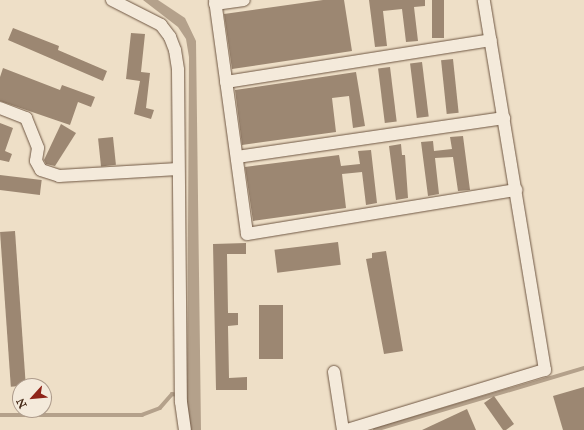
<!DOCTYPE html>
<html>
<head>
<meta charset="utf-8">
<style>
	body { margin:0 }
	#map { position:relative; width:584px; height:430px; overflow:hidden; background:#eedfc7; font-family:"IM FELL Great Primer",serif }
	div>[style] { position:absolute }
	.water>* { inset:0; background:#b4a18b }
	.stream>* { height:3.5px; margin:-1.75px; padding:0 1.75px; transform-origin:1.75px; border-radius:1.75px; background:#b4a18b }
	.building>* { inset:0; background:#9c8772; transform-origin:0 0 }
	.roads { filter:drop-shadow(0 0 1px #6e5642) drop-shadow(0 0 1px #6e5642) }
	.minor>* { height:12px; margin:-6px; padding:0 6px; transform-origin:6px; border-radius:6px; background:#f4eadb }
	span { translate:-50% -50%; white-space:nowrap; text-align:center; line-height:1.15; -webkit-text-stroke:3px #f4eadb; paint-order:stroke }
	.north { position:absolute; left:12px; top:378px; width:40px; height:40px; box-sizing:border-box; background:#f4eadb; border:1px solid #ae9c8c; border-radius:50%; rotate:243deg; font-size:11px; font-weight:700; line-height:16px; text-align:center; color:#442816 }
	.north::after { content:''; display:block; margin:auto; width:14px; height:18px; background:#8f2418; clip-path:polygon(50% 0,100% 100%,50% 72%,0 100%) }
</style>
</head>
<body>
<div id="map">
	<div class="water">
		<i style="clip-path:polygon(143px 0,158px 0,185px 18px,196px 41px,201px 430px,191px 430px,187px 404px,189px 57px,186px 39px,178px 27px)"></i>
	</div>
	<div class="stream">
		<i style="left:0;top:415px;width:142px"></i>
		<i style="left:142px;top:415px;width:19px;rotate:-21deg"></i>
		<i style="left:160px;top:408px;width:18px;rotate:-49deg"></i>
		<i style="left:172px;top:394px;width:6px;rotate:9deg"></i>
		<i style="left:375px;top:430px;width:218px;rotate:-16.5deg"></i>
	</div>
	<div class="building">
		<i style="clip-path:polygon(323px 0,344px 0,352px 51px,232px 69px,224px 14px)"></i>
		<i style="clip-path:polygon(369px 0,425px 0,425px 6px,414px 7px,418px 41px,406px 42px,402px 9px,383px 11px,387px 46px,375px 47px)"></i>
		<i style="left:432px;top:0;width:12px;height:38px"></i>
		<i style="clip-path:polygon(13px 28px,59px 46px,58px 50px,107px 71px,103px 81px,8px 40px)"></i>
		<i style="clip-path:polygon(131px 33px,145px 34px,141px 72px,150px 73px,146px 108px,154px 110px,151px 119px,134px 114px,140px 81px,126px 79px)"></i>
		<i style="left:453px;top:59px;width:54px;height:12px;rotate:84deg"></i>
		<i style="left:422px;top:62px;width:55px;height:12px;rotate:83deg"></i>
		<i style="left:390px;top:67px;width:55px;height:12px;rotate:83deg"></i>
		<i style="clip-path:polygon(3px 68px,60px 90px,62px 85px,95px 97px,91px 107px,78px 102px,70px 125px,0 101px,0 77px)"></i>
		<i style="clip-path:polygon(356px 72px,365px 126px,353px 128px,349px 96px,332px 98px,336px 132px,242px 145px,235px 90px)"></i>
		<i style="clip-path:polygon(0 123px,13px 128px,5px 151px,12px 154px,9px 162px,0 160px)"></i>
		<i style="clip-path:polygon(61px 124px,76px 133px,55px 166px,46px 164px,44px 160px)"></i>
		<i style="clip-path:polygon(463px 136px,470px 190px,458px 191px,453px 157px,435px 158px,439px 194px,428px 196px,421px 142px,433px 141px,434px 151px,452px 149px,450px 137px)"></i>
		<i style="left:113px;top:137px;width:28px;height:15px;rotate:84deg"></i>
		<i style="clip-path:polygon(401px 144px,402px 155px,405px 155px,408px 198px,396px 200px,389px 146px)"></i>
		<i style="clip-path:polygon(371px 150px,377px 203px,366px 205px,362px 172px,342px 174px,346px 208px,253px 221px,245px 167px,339px 155px,341px 166px,360px 164px,358px 151px)"></i>
		<i style="left:0;top:175px;width:42px;height:15px;rotate:7deg"></i>
		<i style="left:15px;top:231px;width:155px;height:15px;rotate:86deg"></i>
		<i style="left:338px;top:242px;width:23px;height:64px;rotate:83deg"></i>
		<i style="clip-path:polygon(246px 243px,246px 254px,227px 254px,228px 313px,238px 313px,238px 325px,228px 326px,229px 378px,247px 377px,247px 390px,216px 390px,213px 244px)"></i>
		<i style="clip-path:polygon(386px 251px,403px 351px,384px 354px,366px 259px,372px 258px,372px 253px)"></i>
		<i style="left:259px;top:305px;width:24px;height:54px"></i>
		<i style="clip-path:polygon(584px 387px,584px 430px,563px 430px,553px 396px)"></i>
		<i style="clip-path:polygon(494px 396px,514px 424px,506px 430px,503px 430px,484px 403px)"></i>
		<i style="clip-path:polygon(467px 409px,476px 430px,422px 430px)"></i>
	</div>
	<div class="roads">
		<div class="minor">
			<i style="left:112px;top:0;width:55px;rotate:27deg"></i>
			<i style="left:161px;top:25px;width:15px;rotate:53deg"></i>
			<i style="left:170px;top:37px;width:14px;rotate:69deg"></i>
			<i style="left:175px;top:50px;width:20px;rotate:81deg"></i>
			<i style="left:178px;top:70px;width:332px;rotate:89.5deg"></i>
			<i style="left:181px;top:402px;width:28px;rotate:82deg"></i>
			<i style="left:215px;top:0;width:236px;rotate:82.2deg"></i>
			<i style="left:247px;top:234px;width:273px;rotate:-9.3deg"></i>
			<i style="left:215px;top:4px;width:29px;rotate:-8deg"></i>
			<i style="left:226px;top:82px;width:268px;rotate:-9deg"></i>
			<i style="left:0;top:108px;width:28px;rotate:21deg"></i>
			<i style="left:26px;top:118px;width:32px;rotate:68deg"></i>
			<i style="left:38px;top:148px;width:13px;rotate:99deg"></i>
			<i style="left:36px;top:161px;width:10px;rotate:61deg"></i>
			<i style="left:41px;top:170px;width:19px;rotate:18deg"></i>
			<i style="left:59px;top:176px;width:119px;rotate:-3.4deg"></i>
			<i style="left:237px;top:157px;width:270px;rotate:-8.3deg"></i>
			<i style="left:334px;top:372px;width:59px;rotate:81.2deg"></i>
			<i style="left:347px;top:430px;width:207px;rotate:-16.9deg"></i>
			<i style="left:545px;top:370px;width:375px;rotate:-99.4deg"></i>
		</div>
	</div>
	<div class="north">N</div>
</div>
</body>
</html>
